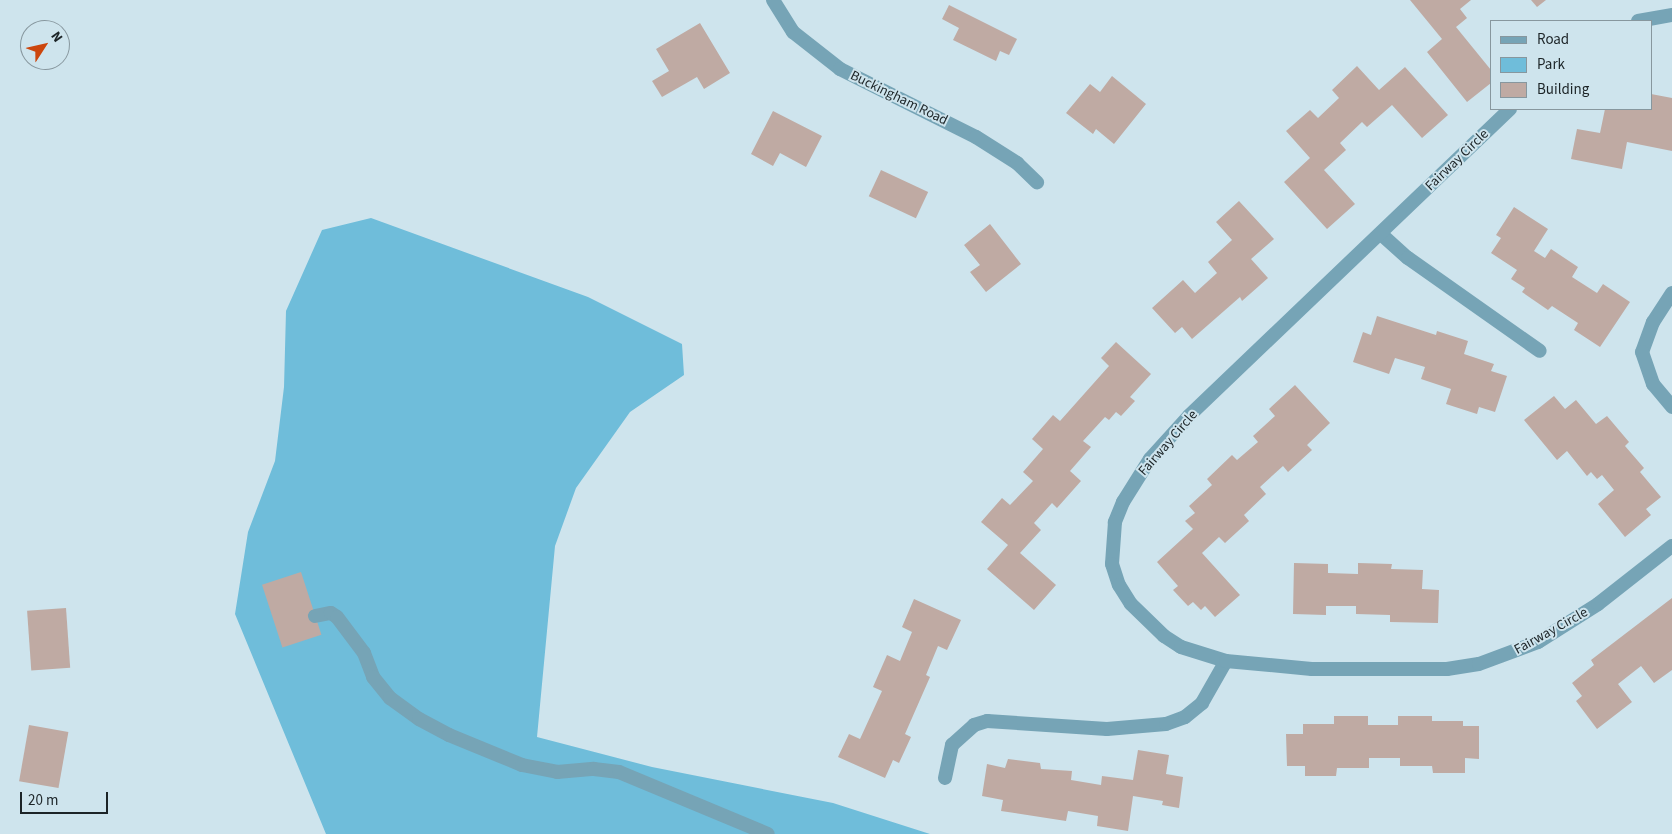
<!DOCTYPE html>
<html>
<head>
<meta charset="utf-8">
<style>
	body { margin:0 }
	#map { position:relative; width:1672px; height:834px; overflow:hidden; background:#cee4ed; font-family:"Source Sans 3",sans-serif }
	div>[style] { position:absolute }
	.green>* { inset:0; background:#6fbdda }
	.building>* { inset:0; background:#bfaaa3; transform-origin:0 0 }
	.service>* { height:14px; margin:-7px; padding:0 7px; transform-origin:7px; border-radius:7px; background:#76a4b6 }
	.minor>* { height:14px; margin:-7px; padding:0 7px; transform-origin:7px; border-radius:7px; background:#76a4b6 }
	span { translate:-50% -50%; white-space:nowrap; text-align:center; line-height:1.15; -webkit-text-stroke:4px #cee4ed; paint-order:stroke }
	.street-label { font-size:14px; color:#1c2427 }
	.legend { position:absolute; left:1490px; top:20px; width:162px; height:90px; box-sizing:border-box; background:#cee4ed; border:1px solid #87979e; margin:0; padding:6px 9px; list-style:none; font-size:15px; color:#1c2427 }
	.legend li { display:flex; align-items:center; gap:10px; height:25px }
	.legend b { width:25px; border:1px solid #87979e }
	.north { position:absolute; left:20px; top:20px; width:50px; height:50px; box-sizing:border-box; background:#cee4ed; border:1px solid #87979e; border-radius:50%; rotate:55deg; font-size:14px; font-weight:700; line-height:20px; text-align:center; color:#1c2427 }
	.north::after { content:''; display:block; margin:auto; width:18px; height:22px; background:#cc460d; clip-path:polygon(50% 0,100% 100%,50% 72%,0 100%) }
	.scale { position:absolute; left:20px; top:792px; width:88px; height:22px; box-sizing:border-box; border:2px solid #1c2427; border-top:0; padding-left:6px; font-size:15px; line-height:18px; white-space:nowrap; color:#1c2427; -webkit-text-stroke:4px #cee4ed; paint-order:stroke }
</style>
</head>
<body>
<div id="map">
	<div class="green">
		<i style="clip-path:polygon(371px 218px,588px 297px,682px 344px,684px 375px,630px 412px,576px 488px,555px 546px,537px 737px,652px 767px,833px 803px,930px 834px,326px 834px,235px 614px,248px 532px,275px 461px,284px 387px,286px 311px,322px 230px)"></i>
	</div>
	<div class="building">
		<i style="clip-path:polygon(1410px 0,1471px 0,1460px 9px,1467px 18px,1456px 27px,1491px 70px,1491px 83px,1467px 102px,1427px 52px,1442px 39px)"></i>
		<i style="clip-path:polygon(1531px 0,1546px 0,1537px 7px)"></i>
		<i style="clip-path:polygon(949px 5px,1017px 39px,1009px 55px,1000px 51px,996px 61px,953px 40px,959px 28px,942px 19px)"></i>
		<i style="clip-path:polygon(700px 23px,730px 73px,704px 89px,697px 77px,662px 97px,652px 81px,669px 71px,656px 49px)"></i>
		<i style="clip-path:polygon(1357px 66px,1379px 90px,1405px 67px,1448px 115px,1422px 138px,1392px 105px,1367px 127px,1362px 122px,1340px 143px,1346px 150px,1324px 170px,1355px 204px,1327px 229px,1284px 182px,1310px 158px,1286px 131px,1310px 110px,1318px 118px,1339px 98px,1332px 90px)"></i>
		<i style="clip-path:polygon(1112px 76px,1146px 104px,1114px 144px,1096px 129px,1093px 134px,1066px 113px,1090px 84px,1100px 92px)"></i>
		<i style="clip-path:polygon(1651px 94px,1672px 98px,1672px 151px,1627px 142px,1622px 169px,1571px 159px,1577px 129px,1600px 133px,1605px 109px,1651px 109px)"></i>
		<i style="clip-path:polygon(773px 111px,822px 136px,806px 167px,780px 153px,773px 166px,751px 154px)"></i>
		<i style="left:881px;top:170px;width:52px;height:29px;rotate:25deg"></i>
		<i style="clip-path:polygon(1239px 201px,1274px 239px,1251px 259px,1268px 278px,1242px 301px,1240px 297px,1192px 339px,1182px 327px,1175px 333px,1152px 308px,1183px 280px,1195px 293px,1217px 273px,1208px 262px,1232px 240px,1216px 222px)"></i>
		<i style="clip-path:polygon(1514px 207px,1548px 229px,1534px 251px,1545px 258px,1551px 249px,1578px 267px,1572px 277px,1597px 293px,1603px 284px,1630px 302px,1600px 347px,1574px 330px,1578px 323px,1552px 306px,1548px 310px,1522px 292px,1525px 288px,1511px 279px,1517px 270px,1491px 253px,1501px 238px,1496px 235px)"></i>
		<i style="clip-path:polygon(990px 224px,1021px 264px,986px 292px,970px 272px,980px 265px,964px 245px)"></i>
		<i style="clip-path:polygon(1377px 316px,1436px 335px,1437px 331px,1468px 341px,1464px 354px,1494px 364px,1491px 371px,1507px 376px,1495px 412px,1479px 407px,1477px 414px,1446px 404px,1451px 389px,1421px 379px,1425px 367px,1395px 358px,1389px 374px,1353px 362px,1363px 332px,1371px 335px)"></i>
		<i style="clip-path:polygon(1116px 342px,1151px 374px,1130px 397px,1135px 401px,1121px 416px,1116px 412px,1109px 420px,1105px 417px,1083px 441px,1091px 447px,1070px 471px,1081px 481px,1057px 508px,1052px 503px,1034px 523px,1041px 530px,1020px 553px,1056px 585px,1034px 610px,987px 569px,1008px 545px,981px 522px,1002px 498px,1010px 505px,1033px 481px,1023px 472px,1043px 449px,1032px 439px,1053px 415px,1060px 421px,1109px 366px,1101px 358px)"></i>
		<i style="clip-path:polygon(1295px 385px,1330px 423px,1307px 445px,1312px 450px,1288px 472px,1283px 466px,1260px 487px,1266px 494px,1244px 515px,1249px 521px,1225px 543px,1219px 537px,1202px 553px,1240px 595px,1215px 617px,1205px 606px,1201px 610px,1193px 602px,1188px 606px,1173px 590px,1178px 586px,1157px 562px,1193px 529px,1185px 521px,1195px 513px,1189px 506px,1212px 485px,1207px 479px,1232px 455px,1237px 460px,1258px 442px,1253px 436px,1275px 416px,1269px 409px)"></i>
		<i style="clip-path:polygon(1554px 396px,1565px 409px,1576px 400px,1596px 424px,1607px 416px,1629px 442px,1625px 446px,1644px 468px,1640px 472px,1661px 497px,1646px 509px,1651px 515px,1625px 537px,1598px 504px,1614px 490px,1602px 475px,1597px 479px,1591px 472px,1587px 476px,1567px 451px,1557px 460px,1524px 420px)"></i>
		<i style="clip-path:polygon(1294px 563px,1328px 564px,1328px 573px,1358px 574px,1358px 563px,1392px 564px,1391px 569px,1423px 570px,1422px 589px,1439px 590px,1438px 623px,1390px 622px,1390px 615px,1356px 614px,1356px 606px,1326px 606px,1326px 615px,1293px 614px)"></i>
		<i style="left:301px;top:572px;width:66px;height:41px;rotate:72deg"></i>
		<i style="clip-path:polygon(1672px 598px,1672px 670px,1654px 683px,1641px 666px,1618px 684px,1632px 702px,1597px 729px,1576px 701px,1582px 696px,1572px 683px,1594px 665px,1591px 660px)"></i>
		<i style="clip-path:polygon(914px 599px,961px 620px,947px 650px,938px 646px,926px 675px,930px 677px,905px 734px,911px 737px,899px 763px,893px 760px,885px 778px,838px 757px,849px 734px,860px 739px,882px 691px,873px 687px,887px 655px,900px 661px,912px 632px,902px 627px)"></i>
		<i style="left:66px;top:608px;width:60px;height:39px;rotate:86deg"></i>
		<i style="clip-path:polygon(1334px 716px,1368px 716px,1368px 725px,1398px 725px,1398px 716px,1432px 716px,1432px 721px,1463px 721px,1463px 726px,1479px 726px,1479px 759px,1465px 758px,1465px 773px,1433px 773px,1432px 766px,1400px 766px,1400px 758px,1369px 758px,1369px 768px,1337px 768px,1336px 776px,1305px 776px,1305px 766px,1287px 766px,1286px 734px,1303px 734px,1303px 724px,1334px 724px)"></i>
		<i style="left:29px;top:725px;width:40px;height:57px;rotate:10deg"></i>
		<i style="clip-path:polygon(1138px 750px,1169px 755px,1166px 774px,1183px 777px,1179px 808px,1162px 805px,1163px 801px,1133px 796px,1128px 831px,1097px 826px,1098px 816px,1068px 811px,1066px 821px,1001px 811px,1003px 800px,982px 796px,987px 764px,1005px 768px,1008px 759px,1040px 763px,1041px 769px,1072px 771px,1071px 780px,1101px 785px,1102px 776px,1133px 780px)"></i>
	</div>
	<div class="service">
		<i style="left:1381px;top:234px;width:36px;rotate:42deg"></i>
		<i style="left:1408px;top:258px;width:161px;rotate:35.2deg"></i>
		<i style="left:1672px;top:293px;width:35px;rotate:123deg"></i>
		<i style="left:1653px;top:322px;width:32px;rotate:110deg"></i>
		<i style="left:1642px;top:352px;width:34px;rotate:71deg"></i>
		<i style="left:1653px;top:384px;width:30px;rotate:50deg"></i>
		<i style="left:315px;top:616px;width:16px;rotate:-11deg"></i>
		<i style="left:331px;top:613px;width:7px;rotate:34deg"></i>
		<i style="left:337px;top:617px;width:45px;rotate:53.1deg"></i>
		<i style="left:364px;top:653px;width:26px;rotate:69deg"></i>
		<i style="left:373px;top:677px;width:27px;rotate:51deg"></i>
		<i style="left:390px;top:698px;width:36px;rotate:36deg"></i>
		<i style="left:419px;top:719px;width:34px;rotate:28deg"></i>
		<i style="left:449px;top:735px;width:79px;rotate:22.3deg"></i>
		<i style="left:522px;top:765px;width:36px;rotate:11deg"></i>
		<i style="left:557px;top:772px;width:37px;rotate:-5deg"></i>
		<i style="left:594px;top:769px;width:25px;rotate:7deg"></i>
		<i style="left:619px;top:772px;width:161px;rotate:22.6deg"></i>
		<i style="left:945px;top:778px;width:34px;rotate:-78deg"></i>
		<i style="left:952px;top:745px;width:30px;rotate:-42deg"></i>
		<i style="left:974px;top:725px;width:14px;rotate:-17deg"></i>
		<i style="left:987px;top:721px;width:120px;rotate:3.8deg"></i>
		<i style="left:1107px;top:729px;width:59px;rotate:-4.8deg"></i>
		<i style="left:1166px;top:724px;width:20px;rotate:-20deg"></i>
		<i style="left:1185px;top:717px;width:22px;rotate:-39deg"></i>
		<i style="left:1202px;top:703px;width:48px;rotate:-60.3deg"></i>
	</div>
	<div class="minor">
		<i style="left:773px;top:0;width:38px;rotate:58deg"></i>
		<i style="left:793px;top:32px;width:60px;rotate:38.2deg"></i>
		<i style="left:840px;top:69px;width:152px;rotate:26.6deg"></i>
		<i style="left:976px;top:137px;width:49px;rotate:32.4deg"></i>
		<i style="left:1017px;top:163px;width:28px;rotate:44deg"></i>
		<i style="left:1638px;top:21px;width:35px;rotate:-10deg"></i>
		<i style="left:1510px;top:109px;width:444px;rotate:136.3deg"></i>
		<i style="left:1189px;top:416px;width:58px;rotate:132.2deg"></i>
		<i style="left:1150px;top:459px;width:51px;rotate:122.1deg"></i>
		<i style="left:1123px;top:502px;width:22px;rotate:112deg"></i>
		<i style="left:1115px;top:522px;width:42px;rotate:94.1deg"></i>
		<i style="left:1112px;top:564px;width:22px;rotate:72deg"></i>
		<i style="left:1119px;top:585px;width:22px;rotate:58deg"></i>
		<i style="left:1131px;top:604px;width:46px;rotate:44.1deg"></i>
		<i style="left:1164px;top:636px;width:20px;rotate:33deg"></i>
		<i style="left:1181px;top:647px;width:47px;rotate:17.3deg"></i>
		<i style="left:1226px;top:661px;width:86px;rotate:5.3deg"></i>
		<i style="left:1312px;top:669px;width:135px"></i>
		<i style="left:1447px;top:669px;width:32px;rotate:-9deg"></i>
		<i style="left:1479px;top:664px;width:63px;rotate:-20.4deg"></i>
		<i style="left:1538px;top:642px;width:71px;rotate:-32.3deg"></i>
		<i style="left:1598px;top:604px;width:94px;rotate:-38.1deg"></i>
	</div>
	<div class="street-label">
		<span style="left:899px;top:98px;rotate:26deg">Buckingham Road</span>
		<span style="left:1457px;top:160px;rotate:-44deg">Fairway Circle</span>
		<span style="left:1168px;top:443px;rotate:-49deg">Fairway Circle</span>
		<span style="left:1551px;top:631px;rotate:-29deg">Fairway Circle</span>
	</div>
	<ul class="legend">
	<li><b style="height:6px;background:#76a4b6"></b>Road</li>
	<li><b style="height:14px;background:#6fbdda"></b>Park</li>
	<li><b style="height:14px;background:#bfaaa3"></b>Building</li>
	</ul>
	<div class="north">N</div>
	<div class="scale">20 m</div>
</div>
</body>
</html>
